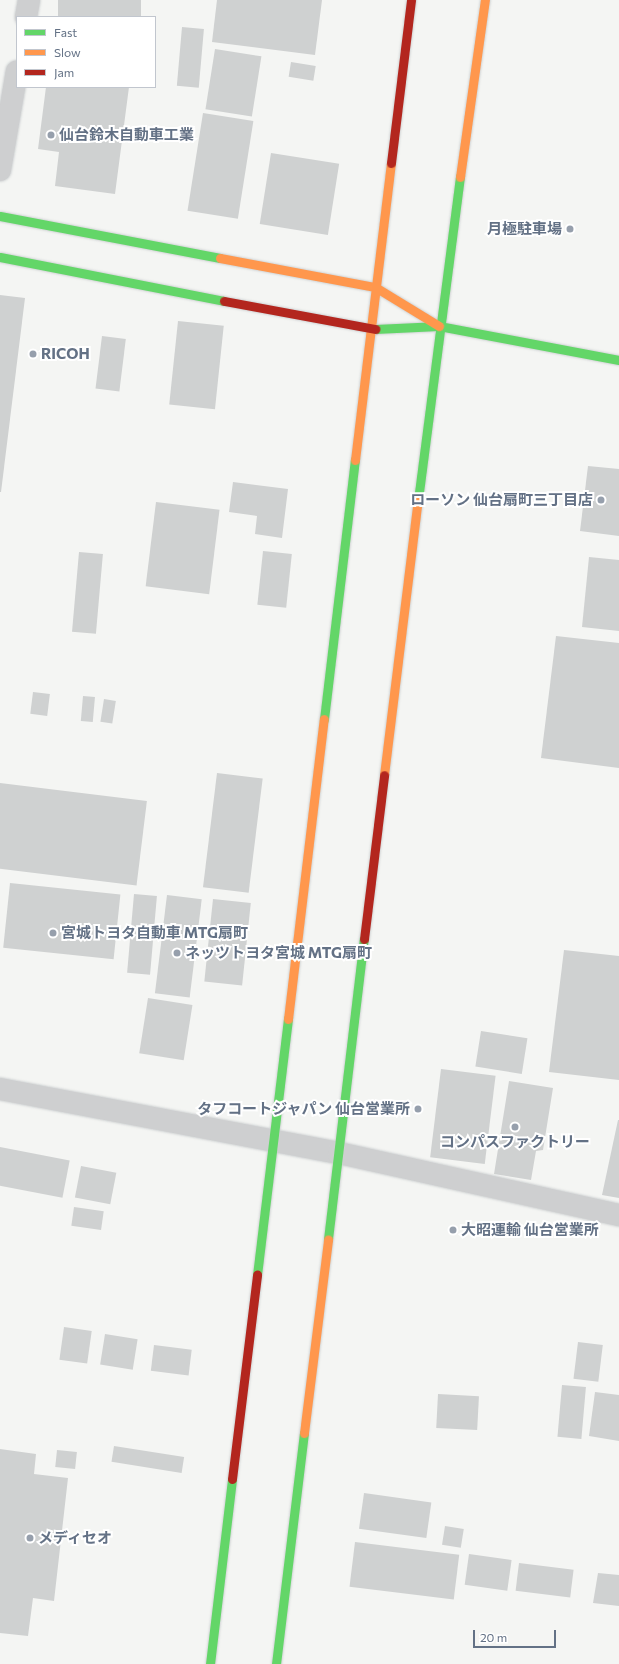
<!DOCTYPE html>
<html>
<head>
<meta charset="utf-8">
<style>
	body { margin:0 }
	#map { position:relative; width:619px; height:1664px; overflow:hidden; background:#f4f5f3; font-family:Commissioner,"Noto Sans JP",sans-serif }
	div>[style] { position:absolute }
	.building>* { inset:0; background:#cfd1d1; transform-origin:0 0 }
	.roads { filter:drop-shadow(0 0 1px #cfd2d3) drop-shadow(0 0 1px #cfd2d3) }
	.street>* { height:22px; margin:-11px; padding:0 11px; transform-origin:11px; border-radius:11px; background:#cecfd0 }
	.fast>* { height:9px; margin:-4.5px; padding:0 4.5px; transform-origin:4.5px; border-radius:4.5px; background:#63d668 }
	.slow>* { height:9px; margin:-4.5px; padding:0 4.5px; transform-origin:4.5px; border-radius:4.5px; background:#ff974d }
	.jam>* { height:9px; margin:-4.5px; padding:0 4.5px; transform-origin:4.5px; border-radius:4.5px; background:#b3261e }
	.dots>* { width:11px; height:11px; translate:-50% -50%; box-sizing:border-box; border:2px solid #fff; border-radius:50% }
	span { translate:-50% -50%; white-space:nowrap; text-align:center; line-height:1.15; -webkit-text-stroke:4px #fff; paint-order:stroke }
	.poi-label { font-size:15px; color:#637185; font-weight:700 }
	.left { translate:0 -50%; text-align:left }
	.right { translate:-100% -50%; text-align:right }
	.legend { position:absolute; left:16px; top:16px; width:140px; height:72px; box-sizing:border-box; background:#fff; border:1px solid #c1c6ce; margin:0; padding:5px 7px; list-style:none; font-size:12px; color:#637185 }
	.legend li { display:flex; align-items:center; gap:8px; height:20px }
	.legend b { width:20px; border:1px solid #c1c6ce }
	.scale { position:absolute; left:473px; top:1630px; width:83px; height:18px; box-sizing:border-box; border:2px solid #637185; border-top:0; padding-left:5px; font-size:12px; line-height:14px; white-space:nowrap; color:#637185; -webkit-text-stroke:3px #fff; paint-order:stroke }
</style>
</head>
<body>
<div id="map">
	<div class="building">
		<i style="left:58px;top:0;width:83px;height:17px"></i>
		<i style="clip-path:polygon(217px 0,322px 0,315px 55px,212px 42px)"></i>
		<i style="left:182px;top:27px;width:22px;height:59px;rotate:5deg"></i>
		<i style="left:215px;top:49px;width:47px;height:61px;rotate:9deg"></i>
		<i style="left:291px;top:62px;width:25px;height:15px;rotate:9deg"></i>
		<i style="clip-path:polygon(46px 87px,129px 87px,115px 194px,55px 186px,59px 152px,38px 149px)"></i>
		<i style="left:203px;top:113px;width:51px;height:99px;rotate:9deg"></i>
		<i style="left:271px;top:153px;width:69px;height:72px;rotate:9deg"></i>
		<i style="clip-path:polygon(0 295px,25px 298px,1px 492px,0 492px)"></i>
		<i style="left:178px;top:321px;width:46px;height:84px;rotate:6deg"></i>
		<i style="left:102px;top:336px;width:24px;height:53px;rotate:7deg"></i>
		<i style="clip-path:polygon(588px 466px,619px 469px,619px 536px,580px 531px)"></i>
		<i style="clip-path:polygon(233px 482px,288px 489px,282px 538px,255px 534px,257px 516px,229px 512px)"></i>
		<i style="left:156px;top:502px;width:64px;height:85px;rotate:7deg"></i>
		<i style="left:263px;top:551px;width:29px;height:54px;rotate:6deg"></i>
		<i style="left:79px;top:552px;width:24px;height:80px;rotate:5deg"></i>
		<i style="clip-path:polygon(589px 557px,619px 560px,619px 631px,582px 627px)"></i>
		<i style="clip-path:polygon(556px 636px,619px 643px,619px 768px,541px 758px)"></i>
		<i style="left:33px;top:692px;width:17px;height:22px;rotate:7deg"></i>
		<i style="left:83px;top:696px;width:12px;height:25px;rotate:5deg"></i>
		<i style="left:104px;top:699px;width:12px;height:23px;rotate:9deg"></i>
		<i style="left:217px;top:773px;width:46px;height:115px;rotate:7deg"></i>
		<i style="left:0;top:783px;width:148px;height:85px;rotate:7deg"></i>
		<i style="left:10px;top:883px;width:111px;height:65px;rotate:6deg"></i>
		<i style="left:134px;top:894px;width:23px;height:79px;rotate:5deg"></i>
		<i style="left:167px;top:895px;width:35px;height:99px;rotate:7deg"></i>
		<i style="left:213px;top:899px;width:38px;height:83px;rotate:6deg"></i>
		<i style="clip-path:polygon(564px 950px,619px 956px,619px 1080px,549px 1072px)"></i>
		<i style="left:148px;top:998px;width:45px;height:56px;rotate:9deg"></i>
		<i style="left:481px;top:1031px;width:47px;height:36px;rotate:9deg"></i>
		<i style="left:441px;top:1069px;width:55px;height:89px;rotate:7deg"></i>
		<i style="clip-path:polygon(509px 1081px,553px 1088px,543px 1150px,536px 1151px,531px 1180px,494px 1174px)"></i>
		<i style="clip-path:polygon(618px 1120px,619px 1120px,619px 1198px,602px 1195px)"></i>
		<i style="left:0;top:1147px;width:71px;height:38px;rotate:11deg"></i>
		<i style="left:81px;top:1166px;width:36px;height:32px;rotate:11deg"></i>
		<i style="left:74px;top:1207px;width:30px;height:19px;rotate:8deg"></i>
		<i style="left:64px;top:1327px;width:28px;height:33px;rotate:8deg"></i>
		<i style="left:105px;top:1334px;width:33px;height:31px;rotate:9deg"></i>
		<i style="left:578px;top:1342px;width:25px;height:37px;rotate:7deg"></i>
		<i style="left:154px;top:1345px;width:38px;height:26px;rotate:7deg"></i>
		<i style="left:562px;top:1385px;width:24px;height:52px;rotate:5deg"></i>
		<i style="clip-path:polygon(595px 1392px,619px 1395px,619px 1441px,589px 1436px)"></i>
		<i style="left:438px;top:1394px;width:41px;height:34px;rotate:3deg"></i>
		<i style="left:114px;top:1446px;width:71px;height:16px;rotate:9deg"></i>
		<i style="clip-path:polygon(0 1449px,36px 1454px,34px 1474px,68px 1478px,54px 1601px,33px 1598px,28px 1636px,0 1633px)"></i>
		<i style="left:57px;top:1450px;width:20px;height:17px;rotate:6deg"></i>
		<i style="left:364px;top:1493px;width:68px;height:36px;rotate:8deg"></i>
		<i style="left:445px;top:1526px;width:19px;height:19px;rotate:9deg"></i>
		<i style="left:355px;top:1542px;width:105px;height:45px;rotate:7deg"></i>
		<i style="left:469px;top:1554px;width:43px;height:31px;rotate:8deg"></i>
		<i style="left:519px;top:1563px;width:55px;height:28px;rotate:7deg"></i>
		<i style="clip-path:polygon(598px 1573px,619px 1575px,619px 1606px,593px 1603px)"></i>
	</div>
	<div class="roads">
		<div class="street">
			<i style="left:26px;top:17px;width:17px;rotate:-80deg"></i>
			<i style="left:0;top:170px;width:100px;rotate:-80.3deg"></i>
			<i style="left:0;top:1089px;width:345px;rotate:10.7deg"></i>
			<i style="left:339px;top:1153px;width:287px;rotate:12.5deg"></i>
		</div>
		<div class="fast">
			<i style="left:0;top:216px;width:224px;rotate:10.8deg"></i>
			<i style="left:0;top:257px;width:228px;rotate:11.1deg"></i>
			<i style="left:375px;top:329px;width:64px;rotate:-2.7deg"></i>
			<i style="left:439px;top:326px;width:183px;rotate:10.7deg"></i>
			<i style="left:418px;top:500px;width:326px;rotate:-82.6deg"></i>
			<i style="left:324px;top:719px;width:261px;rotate:-83.2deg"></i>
			<i style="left:328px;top:1239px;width:302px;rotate:-83.2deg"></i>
			<i style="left:257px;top:1275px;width:258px;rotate:-83.1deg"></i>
			<i style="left:210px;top:1664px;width:186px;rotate:-83.2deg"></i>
			<i style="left:276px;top:1664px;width:233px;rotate:-83.1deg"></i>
		</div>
		<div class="slow">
			<i style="left:460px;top:177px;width:179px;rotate:-82deg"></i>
			<i style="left:220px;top:258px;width:158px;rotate:10.6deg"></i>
			<i style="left:375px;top:287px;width:75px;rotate:31.4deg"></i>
			<i style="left:355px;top:460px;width:299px;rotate:-83.1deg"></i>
			<i style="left:384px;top:775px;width:277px;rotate:-83deg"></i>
			<i style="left:288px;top:1019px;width:302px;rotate:-83.2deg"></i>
			<i style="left:304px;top:1433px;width:195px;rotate:-82.9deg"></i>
		</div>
		<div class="jam">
			<i style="left:391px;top:163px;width:164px;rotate:-83deg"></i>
			<i style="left:224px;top:301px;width:154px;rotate:10.5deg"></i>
			<i style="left:364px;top:939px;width:165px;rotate:-83deg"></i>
			<i style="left:232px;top:1479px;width:206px;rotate:-83deg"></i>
		</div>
	</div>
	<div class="dots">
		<i style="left:51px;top:135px;background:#969fac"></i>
		<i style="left:570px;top:229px;background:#969fac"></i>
		<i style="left:33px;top:354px;background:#969fac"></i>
		<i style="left:601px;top:500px;background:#969fac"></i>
		<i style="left:53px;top:933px;background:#969fac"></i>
		<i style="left:177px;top:953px;background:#969fac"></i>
		<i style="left:418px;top:1109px;background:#969fac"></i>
		<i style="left:515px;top:1127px;background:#969fac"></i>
		<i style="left:453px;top:1230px;background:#969fac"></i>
		<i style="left:30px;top:1538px;background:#969fac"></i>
	</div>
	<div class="poi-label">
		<span class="left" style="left:59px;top:135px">仙台鈴木自動車工業</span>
		<span class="right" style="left:562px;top:229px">月極駐車場</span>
		<span class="left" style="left:41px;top:354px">RICOH</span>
		<span class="right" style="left:593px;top:500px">ローソン 仙台扇町三丁目店</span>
		<span class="left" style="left:61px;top:933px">宮城トヨタ自動車 MTG扇町</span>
		<span class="left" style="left:185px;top:953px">ネッツトヨタ宮城 MTG扇町</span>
		<span class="right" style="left:410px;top:1109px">タフコートジャパン 仙台営業所</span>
		<span style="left:515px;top:1142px">コンパスファクトリー</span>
		<span class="left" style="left:461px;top:1230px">大昭運輸 仙台営業所</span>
		<span class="left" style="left:38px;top:1538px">メディセオ</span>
	</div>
	<ul class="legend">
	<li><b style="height:5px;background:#63d668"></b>Fast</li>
	<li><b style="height:5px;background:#ff974d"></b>Slow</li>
	<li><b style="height:5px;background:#b3261e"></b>Jam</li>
	</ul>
	<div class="scale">20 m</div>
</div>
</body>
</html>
